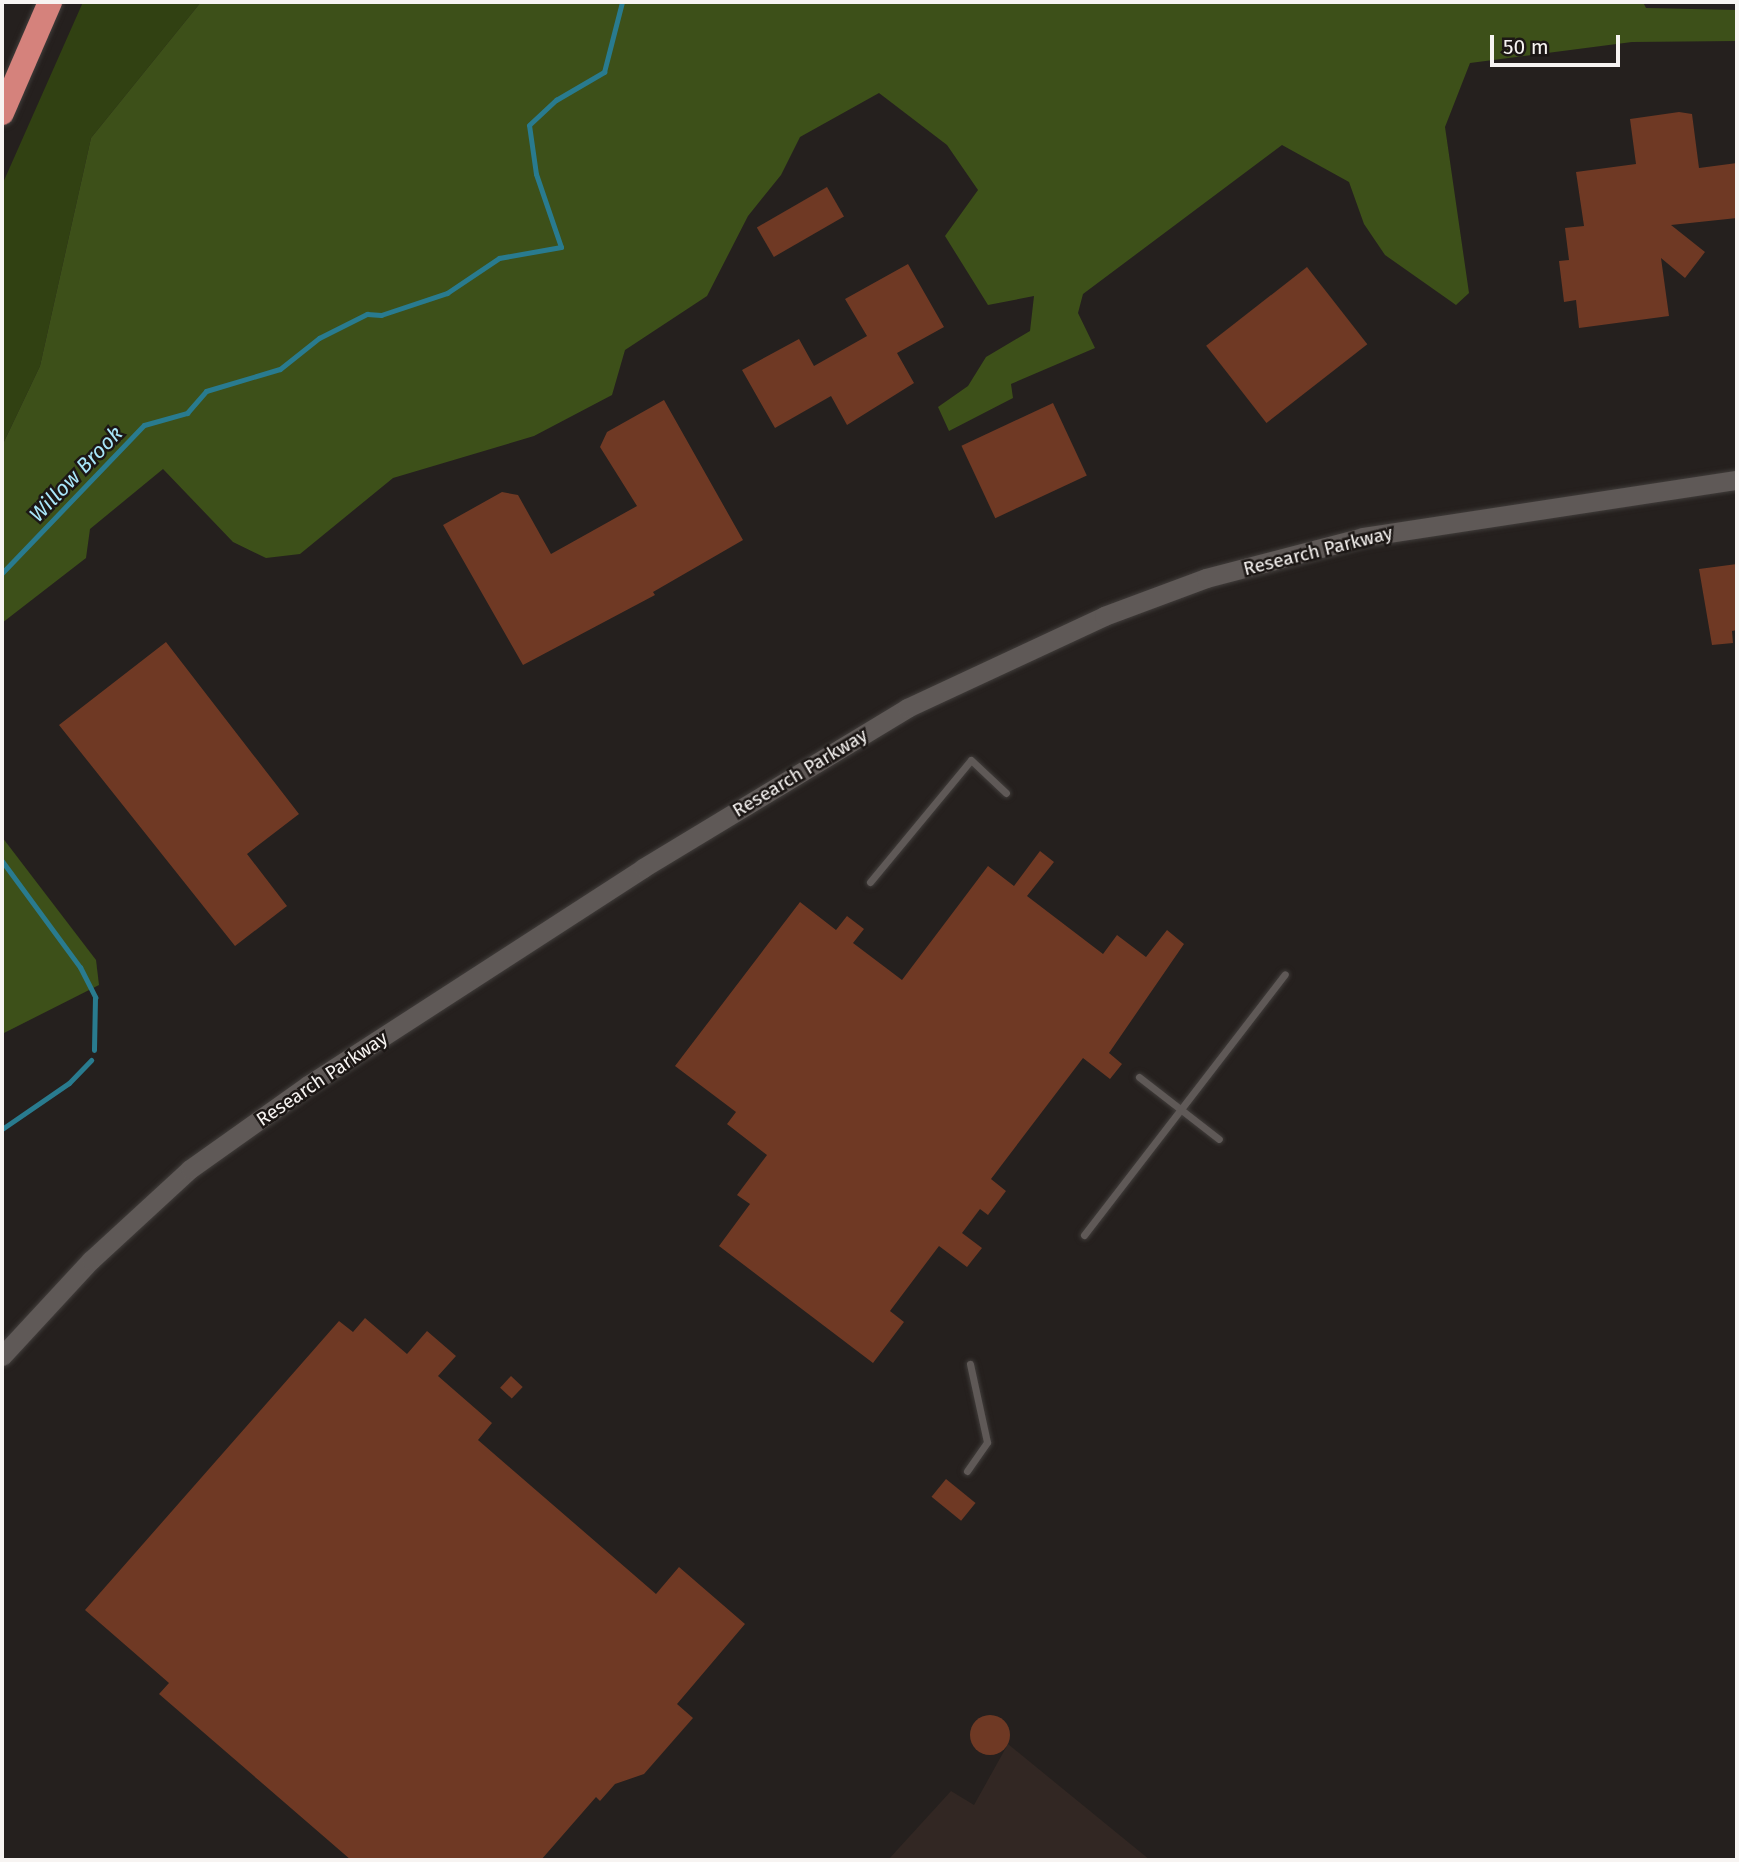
<!DOCTYPE html>
<html>
<head>
<meta charset="utf-8">
<style>
	body { margin:0 }
	#map { position:relative; width:1739px; height:1862px; overflow:hidden; background:#25201e; font-family:"Fira Sans",sans-serif }
	div>[style] { position:absolute }
	.built>* { inset:0; background:#322723 }
	.green>* { inset:0; background:#314112 }
	.forest>* { inset:0; background:#3d5019 }
	.stream>* { height:5px; margin:-2.5px; padding:0 2.5px; transform-origin:2.5px; border-radius:2.5px; background:#297b8f }
	.building>* { inset:0; background:#6f3924; transform-origin:0 0 }
	.round { border-radius:50% }
	.roads { filter:drop-shadow(0 0 2px #413d3b) drop-shadow(0 0 2px #413d3b) }
	.service>* { height:7px; margin:-3.5px; padding:0 3.5px; transform-origin:3.5px; border-radius:3.5px; background:#5f5957 }
	.secondary>* { height:19px; margin:-9.5px; padding:0 9.5px; transform-origin:9.5px; border-radius:9.5px; background:#5f5957 }
	.motorway>* { height:24px; margin:-12px; padding:0 12px; transform-origin:12px; border-radius:12px; background:#d5827c }
	span { translate:-50% -50%; white-space:nowrap; text-align:center; line-height:1.15; -webkit-text-stroke:5px #1c1715; paint-order:stroke }
	.street-label { font-size:19px; color:#f7f4f2 }
	.water-label { font-size:21px; color:#a8e6f9; font-style:italic }
	.frame { position:absolute; inset:0; border:4px solid #f7f4f2; pointer-events:none }
	.scale { position:absolute; left:1490px; top:35px; width:130px; height:32px; box-sizing:border-box; border:4px solid #f7f4f2; border-top:0; padding-left:9px; font-size:21px; line-height:24px; white-space:nowrap; color:#f7f4f2; -webkit-text-stroke:5px #1c1715; paint-order:stroke }
</style>
</head>
<body>
<div id="map">
	<div class="built">
		<i style="clip-path:polygon(1008px 1744px,1150px 1860px,888px 1860px,951px 1791px,974px 1805px)"></i>
	</div>
	<div class="green">
		<i style="clip-path:polygon(83px 2px,201px 2px,91px 138px,40px 366px,2px 446px,2px 185px)"></i>
	</div>
	<div class="forest">
		<i style="clip-path:polygon(201px 2px,1643px 2px,1646px 8px,1737px 10px,1737px 41px,1632px 42px,1470px 63px,1445px 127px,1469px 293px,1456px 305px,1385px 255px,1364px 224px,1349px 182px,1282px 145px,1083px 294px,1078px 313px,1095px 348px,1011px 384px,1013px 398px,949px 431px,938px 407px,968px 386px,986px 357px,1030px 331px,1034px 296px,988px 305px,945px 236px,978px 190px,947px 145px,879px 93px,800px 137px,781px 175px,748px 216px,707px 296px,625px 350px,612px 395px,534px 436px,393px 478px,300px 554px,266px 558px,233px 542px,163px 469px,90px 529px,86px 558px,2px 623px,2px 446px,40px 366px,91px 138px)"></i>
		<i style="clip-path:polygon(2px 837px,96px 960px,99px 985px,2px 1034px)"></i>
	</div>
	<div class="stream">
		<i style="left:2px;top:573px;width:205px;rotate:-46.2deg"></i>
		<i style="left:144px;top:425px;width:45px;rotate:-15.6deg"></i>
		<i style="left:187px;top:413px;width:29px;rotate:-49deg"></i>
		<i style="left:206px;top:391px;width:77px;rotate:-16.6deg"></i>
		<i style="left:280px;top:369px;width:50px;rotate:-38.5deg"></i>
		<i style="left:319px;top:338px;width:54px;rotate:-26.6deg"></i>
		<i style="left:367px;top:314px;width:14px;rotate:4deg"></i>
		<i style="left:381px;top:315px;width:70px;rotate:-18.4deg"></i>
		<i style="left:447px;top:293px;width:63px;rotate:-33.9deg"></i>
		<i style="left:499px;top:258px;width:63px;rotate:-10.1deg"></i>
		<i style="left:561px;top:247px;width:77px;rotate:-108.9deg"></i>
		<i style="left:536px;top:174px;width:49px;rotate:-98.1deg"></i>
		<i style="left:529px;top:125px;width:37px;rotate:-43deg"></i>
		<i style="left:556px;top:100px;width:56px;rotate:-30.3deg"></i>
		<i style="left:604px;top:72px;width:72px;rotate:-75.6deg"></i>
		<i style="left:2px;top:861px;width:132px;rotate:53.7deg"></i>
		<i style="left:80px;top:967px;width:34px;rotate:63deg"></i>
		<i style="left:95px;top:997px;width:53px;rotate:91.1deg"></i>
		<i style="left:2px;top:1129px;width:81px;rotate:-34.5deg"></i>
		<i style="left:69px;top:1083px;width:32px;rotate:-46deg"></i>
	</div>
	<div class="building">
		<i style="clip-path:polygon(1679px 112px,1692px 114px,1699px 168px,1737px 163px,1737px 218px,1671px 225px,1705px 252px,1685px 278px,1661px 258px,1669px 316px,1579px 328px,1576px 300px,1564px 302px,1559px 261px,1569px 260px,1565px 228px,1584px 226px,1576px 172px,1636px 164px,1630px 119px)"></i>
		<i style="left:827px;top:187px;width:34px;height:81px;rotate:60deg"></i>
		<i style="clip-path:polygon(908px 264px,944px 327px,897px 353px,914px 383px,847px 425px,831px 396px,775px 428px,742px 370px,799px 339px,814px 366px,867px 336px,845px 299px)"></i>
		<i style="left:1307px;top:267px;width:98px;height:128px;rotate:52deg"></i>
		<i style="clip-path:polygon(664px 400px,743px 540px,653px 592px,655px 595px,523px 665px,443px 525px,502px 492px,518px 495px,551px 554px,637px 506px,600px 447px,607px 432px)"></i>
		<i style="left:1053px;top:403px;width:80px;height:101px;rotate:65deg"></i>
		<i style="clip-path:polygon(1737px 564px,1737px 630px,1732px 631px,1733px 643px,1712px 645px,1699px 569px)"></i>
		<i style="clip-path:polygon(166px 642px,299px 814px,247px 854px,287px 906px,235px 946px,59px 725px)"></i>
		<i style="clip-path:polygon(1040px 851px,1054px 862px,1027px 896px,1103px 954px,1117px 935px,1146px 957px,1167px 930px,1184px 944px,1109px 1053px,1122px 1064px,1110px 1079px,1083px 1058px,991px 1179px,1006px 1191px,988px 1215px,980px 1209px,962px 1233px,982px 1248px,967px 1267px,939px 1246px,890px 1311px,904px 1322px,873px 1363px,719px 1246px,750px 1204px,737px 1195px,767px 1155px,727px 1124px,736px 1112px,675px 1066px,800px 902px,836px 930px,847px 916px,864px 929px,853px 943px,902px 980px,988px 866px,1014px 886px)"></i>
		<i style="clip-path:polygon(365px 1318px,407px 1354px,427px 1331px,456px 1356px,438px 1376px,492px 1423px,478px 1440px,656px 1594px,679px 1567px,745px 1624px,677px 1704px,693px 1718px,644px 1774px,615px 1784px,600px 1801px,596px 1797px,541px 1860px,351px 1860px,159px 1694px,169px 1683px,85px 1610px,339px 1321px,353px 1332px)"></i>
		<i style="left:511px;top:1376px;width:16px;height:16px;rotate:43deg"></i>
		<i style="left:946px;top:1479px;width:38px;height:23px;rotate:39deg"></i>
		<i class="round" style="left:970px;top:1715px;width:40px;height:40px"></i>
	</div>
	<div class="roads">
		<div class="service">
			<i style="left:870px;top:882px;width:158px;rotate:-50.4deg"></i>
			<i style="left:971px;top:760px;width:48px;rotate:43.3deg"></i>
			<i style="left:1139px;top:1077px;width:101px;rotate:37.8deg"></i>
			<i style="left:1084px;top:1235px;width:329px;rotate:-52.4deg"></i>
			<i style="left:967px;top:1471px;width:35px;rotate:-55deg"></i>
			<i style="left:987px;top:1442px;width:80px;rotate:-102.3deg"></i>
		</div>
		<div class="secondary">
			<i style="left:2px;top:1356px;width:131px;rotate:-47.2deg"></i>
			<i style="left:91px;top:1260px;width:134px;rotate:-42.6deg"></i>
			<i style="left:190px;top:1169px;width:145px;rotate:-35.4deg"></i>
			<i style="left:308px;top:1085px;width:399px;rotate:-32.9deg"></i>
			<i style="left:643px;top:868px;width:309px;rotate:-31.2deg"></i>
			<i style="left:907px;top:708px;width:217px;rotate:-25deg"></i>
			<i style="left:1104px;top:616px;width:109px;rotate:-20.4deg"></i>
			<i style="left:1206px;top:578px;width:162px;rotate:-14.6deg"></i>
			<i style="left:1363px;top:537px;width:378px;rotate:-8.7deg"></i>
		</div>
		<div class="motorway">
			<i style="left:2px;top:113px;width:121px;rotate:-66.6deg"></i>
		</div>
	</div>
	<div class="street-label">
		<span style="left:1318px;top:551px;rotate:-14deg">Research Parkway</span>
		<span style="left:800px;top:773px;rotate:-31deg">Research Parkway</span>
		<span style="left:322px;top:1079px;rotate:-34deg">Research Parkway</span>
	</div>
	<div class="water-label">
		<span style="left:76px;top:474px;rotate:-46deg">Willow Brook</span>
	</div>
	<div class="frame"></div>
	<div class="scale">50 m</div>
</div>
</body>
</html>
